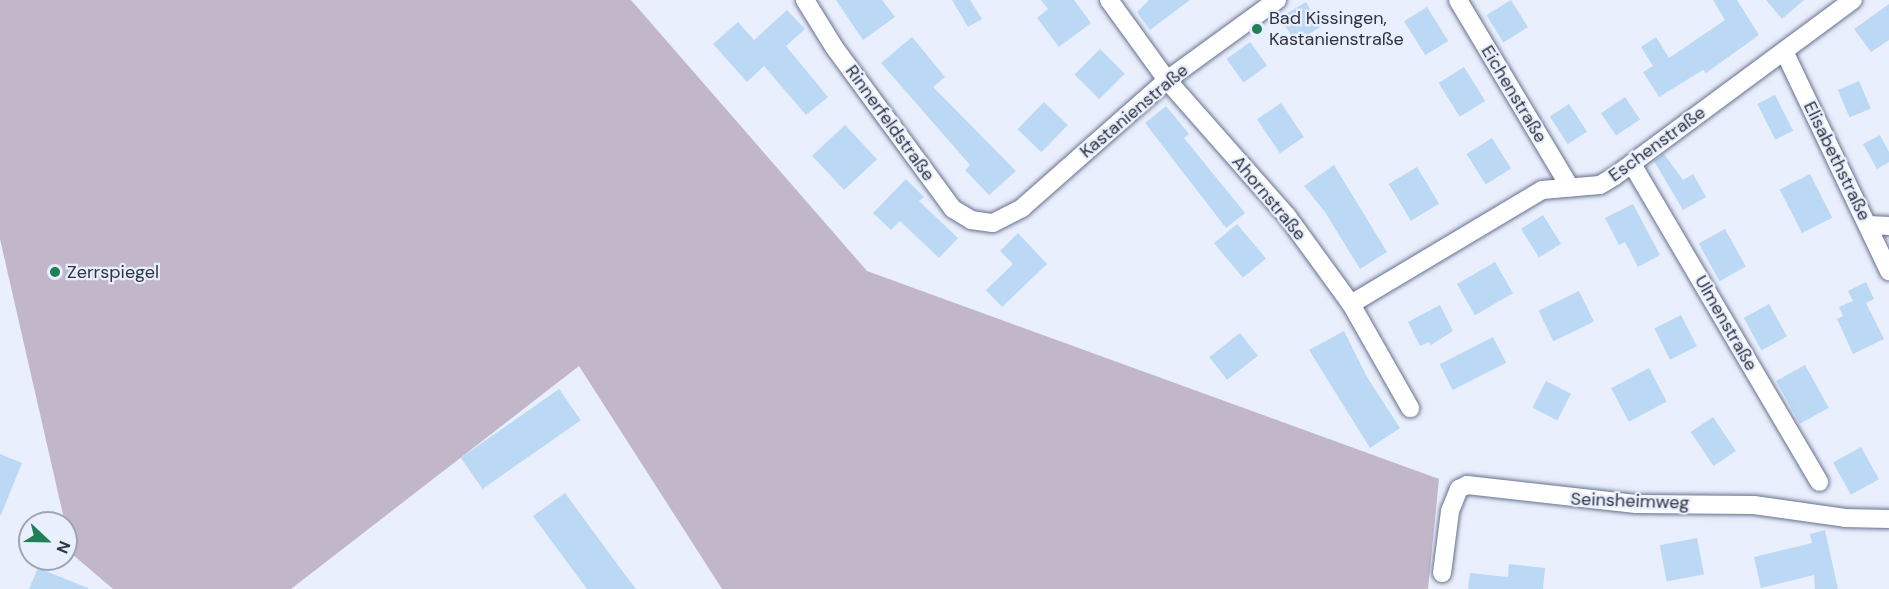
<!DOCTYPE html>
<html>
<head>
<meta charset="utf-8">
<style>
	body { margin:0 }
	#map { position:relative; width:1889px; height:589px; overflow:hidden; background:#e9effc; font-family:"DM Sans",sans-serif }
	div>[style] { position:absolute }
	.green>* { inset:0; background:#c1b7c9 }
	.building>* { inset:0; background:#bbd9f4; transform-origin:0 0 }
	.roads { filter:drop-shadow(0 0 2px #65718f) drop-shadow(0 0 2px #65718f) }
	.street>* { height:18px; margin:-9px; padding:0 9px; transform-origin:9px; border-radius:9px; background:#fff }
	.dots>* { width:16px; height:16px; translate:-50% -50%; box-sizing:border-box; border:3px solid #e9effc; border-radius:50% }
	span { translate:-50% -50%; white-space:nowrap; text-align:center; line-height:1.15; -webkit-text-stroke:4.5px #e9effc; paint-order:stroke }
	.poi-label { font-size:18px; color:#2e3441 }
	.left { translate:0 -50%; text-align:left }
	.street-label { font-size:18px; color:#2e3441 }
	.north { position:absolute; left:18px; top:511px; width:60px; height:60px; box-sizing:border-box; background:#e9effc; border:2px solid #9ea4b1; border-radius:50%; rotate:112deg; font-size:16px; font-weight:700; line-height:24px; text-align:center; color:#2e3441 }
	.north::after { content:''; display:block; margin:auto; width:21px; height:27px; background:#207f56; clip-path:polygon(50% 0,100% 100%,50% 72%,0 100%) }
</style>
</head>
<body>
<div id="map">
	<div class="green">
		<i style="clip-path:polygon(0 0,631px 0,867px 271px,1439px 479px,1428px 589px,722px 589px,579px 366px,291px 589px,113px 589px,72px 554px,0 239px)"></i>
	</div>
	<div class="building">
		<i style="clip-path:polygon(836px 0,882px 0,895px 17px,863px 40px)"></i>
		<i style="clip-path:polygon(952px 0,970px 0,982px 19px,968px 27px)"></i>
		<i style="clip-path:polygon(1041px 0,1074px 0,1091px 23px,1059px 47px,1037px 18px,1048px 9px)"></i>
		<i style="clip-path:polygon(1149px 0,1190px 0,1150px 30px,1137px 12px)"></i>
		<i style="left:1511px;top:0;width:32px;height:29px;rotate:58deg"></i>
		<i style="clip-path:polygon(1713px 0,1737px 0,1759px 35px,1706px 73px,1703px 70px,1659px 97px,1643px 72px,1653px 66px,1641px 47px,1656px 37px,1669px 58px,1725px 20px)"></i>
		<i style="clip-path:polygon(1766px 0,1804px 0,1782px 19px)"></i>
		<i style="left:1306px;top:2px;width:29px;height:30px;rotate:59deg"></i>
		<i style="clip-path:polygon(1889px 4px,1889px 40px,1871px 52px,1854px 29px)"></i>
		<i style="left:1427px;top:7px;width:40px;height:27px;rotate:58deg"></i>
		<i style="clip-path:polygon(787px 10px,805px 29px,786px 46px,828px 97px,806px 115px,764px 66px,747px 82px,713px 44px,738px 22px,754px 40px)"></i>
		<i style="clip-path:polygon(912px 37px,945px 77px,933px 87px,1016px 171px,989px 195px,965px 170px,970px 165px,881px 63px)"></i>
		<i style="left:1250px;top:42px;width:29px;height:29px;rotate:54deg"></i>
		<i style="left:1100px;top:49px;width:35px;height:36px;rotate:45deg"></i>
		<i style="left:1464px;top:67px;width:40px;height:30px;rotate:58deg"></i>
		<i style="left:1859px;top:81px;width:30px;height:23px;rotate:67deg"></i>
		<i style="left:1775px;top:95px;width:40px;height:20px;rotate:63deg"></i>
		<i style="left:1625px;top:97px;width:27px;height:29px;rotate:56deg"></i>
		<i style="left:1044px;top:102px;width:33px;height:38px;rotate:44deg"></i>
		<i style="left:1281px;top:103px;width:41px;height:29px;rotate:56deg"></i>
		<i style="left:1569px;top:104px;width:33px;height:23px;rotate:57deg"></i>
		<i style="clip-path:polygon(1166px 106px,1189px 134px,1184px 138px,1245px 213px,1226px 228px,1145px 123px)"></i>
		<i style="left:845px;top:125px;width:47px;height:45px;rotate:47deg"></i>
		<i style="clip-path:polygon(1880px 135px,1889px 152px,1889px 162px,1877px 169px,1863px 144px)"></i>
		<i style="left:1492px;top:138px;width:36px;height:30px;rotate:58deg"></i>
		<i style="clip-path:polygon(1664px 154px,1683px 180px,1693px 174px,1706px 197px,1683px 210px,1654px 161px)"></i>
		<i style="clip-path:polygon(1334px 165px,1387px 252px,1360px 269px,1325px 212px,1304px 186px)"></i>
		<i style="left:1417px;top:167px;width:43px;height:33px;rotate:59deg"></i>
		<i style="left:1810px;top:174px;width:49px;height:34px;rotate:63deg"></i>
		<i style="clip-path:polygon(906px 179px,924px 197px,919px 201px,958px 238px,939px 258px,900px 221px,891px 230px,873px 213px)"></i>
		<i style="clip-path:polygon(1633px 204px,1660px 255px,1638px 267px,1625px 242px,1619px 245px,1605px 218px)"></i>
		<i style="left:1543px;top:215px;width:34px;height:26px;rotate:58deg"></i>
		<i style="left:1237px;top:224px;width:45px;height:30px;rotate:50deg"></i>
		<i style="left:1725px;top:229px;width:43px;height:30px;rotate:61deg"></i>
		<i style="clip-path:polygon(1018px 233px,1047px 264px,1002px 307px,986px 290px,1013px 264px,1000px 251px)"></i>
		<i style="left:1495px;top:262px;width:36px;height:44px;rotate:60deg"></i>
		<i style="clip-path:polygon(1866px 282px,1874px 299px,1866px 303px,1884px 339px,1853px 354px,1837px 319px,1843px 316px,1839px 307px,1853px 301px,1848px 291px)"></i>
		<i style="left:1579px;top:291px;width:34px;height:45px;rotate:64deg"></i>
		<i style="left:1769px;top:304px;width:37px;height:29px;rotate:61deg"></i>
		<i style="clip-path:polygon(1440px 305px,1453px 331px,1431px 345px,1429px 342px,1420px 346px,1408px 322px)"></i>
		<i style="left:1681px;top:315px;width:35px;height:30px;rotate:63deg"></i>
		<i style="clip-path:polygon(1344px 331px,1367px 377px,1400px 428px,1370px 448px,1309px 350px)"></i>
		<i style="left:1240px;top:333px;width:29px;height:39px;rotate:52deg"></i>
		<i style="left:1493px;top:337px;width:29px;height:60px;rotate:63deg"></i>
		<i style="left:1805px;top:365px;width:49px;height:33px;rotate:61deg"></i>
		<i style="left:1649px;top:368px;width:38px;height:43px;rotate:62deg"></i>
		<i style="left:1546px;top:381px;width:28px;height:30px;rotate:27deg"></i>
		<i style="left:559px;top:389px;width:38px;height:120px;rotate:55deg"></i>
		<i style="left:1713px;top:417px;width:41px;height:27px;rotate:56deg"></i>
		<i style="left:1861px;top:447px;width:37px;height:32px;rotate:61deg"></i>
		<i style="clip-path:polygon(0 454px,22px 463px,1px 515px,0 515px)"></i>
		<i style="clip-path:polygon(565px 493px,623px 572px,636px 589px,587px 589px,533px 516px)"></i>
		<i style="clip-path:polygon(1825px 530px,1838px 589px,1815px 589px,1814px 575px,1761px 588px,1754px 557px,1812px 543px,1810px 534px)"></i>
		<i style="left:1697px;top:538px;width:37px;height:38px;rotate:79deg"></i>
		<i style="clip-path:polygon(1509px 564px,1545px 568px,1543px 589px,1468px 589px,1470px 573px,1508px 577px)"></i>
		<i style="clip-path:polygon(38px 568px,88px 588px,88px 589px,29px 589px)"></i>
	</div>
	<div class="roads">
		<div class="street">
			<i style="left:805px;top:0;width:55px;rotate:58.3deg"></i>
			<i style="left:834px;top:47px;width:201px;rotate:53.7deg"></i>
			<i style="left:953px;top:209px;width:21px;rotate:31deg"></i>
			<i style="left:971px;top:220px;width:22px;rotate:8deg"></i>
			<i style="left:993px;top:223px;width:33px;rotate:-27deg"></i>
			<i style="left:1022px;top:208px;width:193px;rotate:-41.4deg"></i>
			<i style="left:1167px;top:80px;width:136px;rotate:-36deg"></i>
			<i style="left:1109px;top:0;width:99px;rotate:54.1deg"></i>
			<i style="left:1167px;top:80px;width:181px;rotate:48.6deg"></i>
			<i style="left:1287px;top:216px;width:109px;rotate:54deg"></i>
			<i style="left:1351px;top:304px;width:120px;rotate:60.4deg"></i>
			<i style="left:1458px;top:0;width:218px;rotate:59.1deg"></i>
			<i style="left:1784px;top:51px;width:244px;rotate:64.5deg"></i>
			<i style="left:1632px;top:164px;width:369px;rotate:59.5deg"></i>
			<i style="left:1868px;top:225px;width:21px;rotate:3deg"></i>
			<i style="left:1351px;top:304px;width:222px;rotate:-30.8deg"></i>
			<i style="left:1542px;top:190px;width:58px;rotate:-4.9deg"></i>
			<i style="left:1600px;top:185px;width:17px;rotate:-31deg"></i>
			<i style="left:1615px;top:176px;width:296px;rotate:-36.5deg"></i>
			<i style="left:1442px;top:573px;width:63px;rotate:-82.6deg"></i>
			<i style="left:1450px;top:511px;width:24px;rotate:-68deg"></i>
			<i style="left:1459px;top:489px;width:9px;rotate:-27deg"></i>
			<i style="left:1467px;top:485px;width:170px;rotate:6.4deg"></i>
			<i style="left:1636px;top:504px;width:118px;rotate:0.5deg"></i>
			<i style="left:1754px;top:505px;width:92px;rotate:8.1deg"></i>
			<i style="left:1845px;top:518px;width:44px;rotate:1.3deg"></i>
		</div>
	</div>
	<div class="dots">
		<i style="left:1257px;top:29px;background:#207f56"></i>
		<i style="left:55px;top:272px;background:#207f56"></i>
	</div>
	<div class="poi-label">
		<span class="left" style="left:1269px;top:29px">Bad Kissingen,<br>Kastanienstraße</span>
		<span class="left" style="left:67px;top:272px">Zerrspiegel</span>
	</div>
	<div class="street-label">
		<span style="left:1514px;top:94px;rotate:59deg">Eichenstraße</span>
		<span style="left:1134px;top:111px;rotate:-40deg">Kastanienstraße</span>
		<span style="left:890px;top:123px;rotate:54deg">Rinnerfeldstraße</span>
		<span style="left:1657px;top:144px;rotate:-36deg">Eschenstraße</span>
		<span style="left:1837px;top:161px;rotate:64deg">Elisabethstraße</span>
		<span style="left:1269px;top:198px;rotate:50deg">Ahornstraße</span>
		<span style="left:1726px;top:323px;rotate:60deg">Ulmenstraße</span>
		<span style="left:1630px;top:501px;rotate:2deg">Seinsheimweg</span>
	</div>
	<div class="north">N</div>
</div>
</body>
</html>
